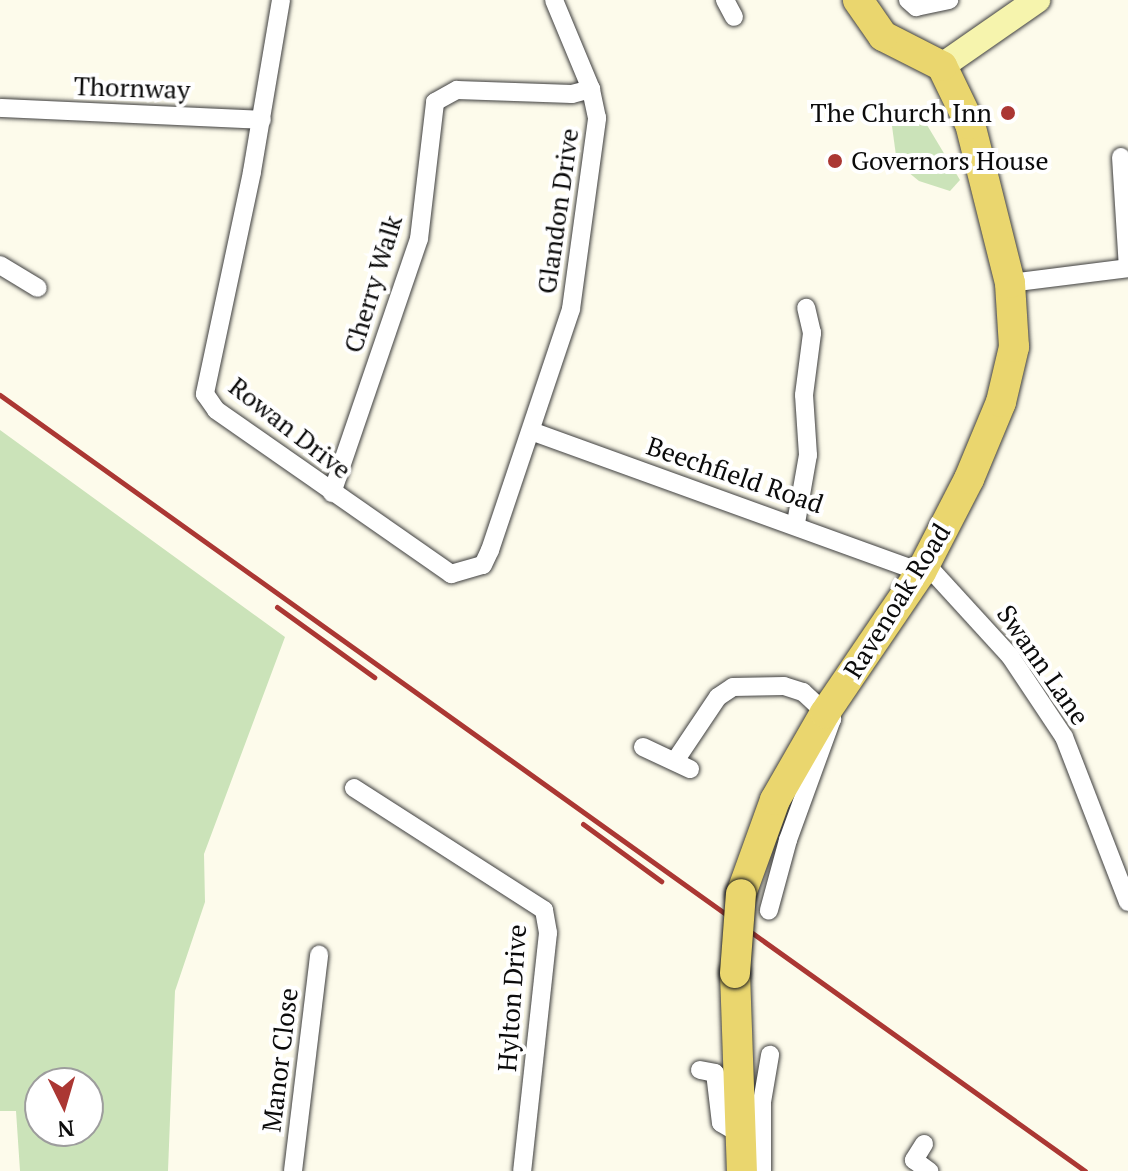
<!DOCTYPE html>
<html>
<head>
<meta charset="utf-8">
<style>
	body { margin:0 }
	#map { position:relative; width:1128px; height:1171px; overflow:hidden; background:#fdfbeb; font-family:"PT Serif",serif }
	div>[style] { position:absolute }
	.green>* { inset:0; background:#cbe3b9 }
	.roads { filter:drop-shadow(0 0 2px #3e3e3e) drop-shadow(0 0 2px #3e3e3e) }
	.street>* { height:18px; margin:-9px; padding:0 9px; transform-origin:9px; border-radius:9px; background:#fff }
	.secondary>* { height:26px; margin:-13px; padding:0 13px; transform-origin:13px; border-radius:13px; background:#f6f4ad }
	.primary>* { height:30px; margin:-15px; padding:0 15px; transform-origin:15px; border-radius:15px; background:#ead66e }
	.rail>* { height:5px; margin:-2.5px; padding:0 2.5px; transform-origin:2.5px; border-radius:2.5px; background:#ab3733 }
	.bridges { filter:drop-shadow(0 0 2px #1c1c1c) drop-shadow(0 0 2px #1c1c1c) }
	.primary-bridge>* { height:30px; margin:-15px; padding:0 15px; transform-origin:15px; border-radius:15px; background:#ead66e }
	.dots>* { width:22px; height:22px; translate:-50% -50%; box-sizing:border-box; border:4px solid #fff; border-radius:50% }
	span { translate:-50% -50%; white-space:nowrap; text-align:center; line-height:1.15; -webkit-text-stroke:8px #fff; paint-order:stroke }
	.street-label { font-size:26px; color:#0b0b0b }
	.poi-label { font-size:26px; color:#0b0b0b }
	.right { translate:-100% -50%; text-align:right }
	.left { translate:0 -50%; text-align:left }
	.north { position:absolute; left:24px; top:1067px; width:80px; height:80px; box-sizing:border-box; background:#fff; border:2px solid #9d9d9d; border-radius:50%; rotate:175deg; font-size:22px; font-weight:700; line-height:32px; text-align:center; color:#0b0b0b }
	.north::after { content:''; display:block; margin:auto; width:28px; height:36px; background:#ab3733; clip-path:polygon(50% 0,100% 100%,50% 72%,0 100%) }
</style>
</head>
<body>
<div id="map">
	<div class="green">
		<i style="clip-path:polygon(924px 120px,960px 180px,950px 191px,919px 181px,897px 163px,892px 126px)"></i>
		<i style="clip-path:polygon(evenodd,0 430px,285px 637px,204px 854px,205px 902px,175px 991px,168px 1171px,20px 1171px,16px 1111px,0 1111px,0 430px,88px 1083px,88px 1131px,40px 1131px,40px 1083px,88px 1083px)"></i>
	</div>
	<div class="roads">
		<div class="street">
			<i style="left:281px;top:0;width:174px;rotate:99.6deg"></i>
			<i style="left:252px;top:172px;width:227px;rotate:102deg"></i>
			<i style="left:205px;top:394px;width:19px;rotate:55deg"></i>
			<i style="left:216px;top:410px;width:287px;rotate:34.9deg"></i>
			<i style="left:451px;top:574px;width:33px;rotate:-16deg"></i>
			<i style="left:483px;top:565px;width:17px;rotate:-65deg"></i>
			<i style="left:490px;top:550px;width:254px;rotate:-71.4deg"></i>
			<i style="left:571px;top:309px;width:193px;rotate:-82.2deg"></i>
			<i style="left:597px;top:118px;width:30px;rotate:-102deg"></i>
			<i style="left:591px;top:89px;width:96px;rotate:-112.6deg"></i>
			<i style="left:725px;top:0;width:19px;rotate:62deg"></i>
			<i style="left:908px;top:0;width:11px;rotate:41deg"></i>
			<i style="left:916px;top:7px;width:34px;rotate:-12deg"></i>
			<i style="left:0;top:108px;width:262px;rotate:2.6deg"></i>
			<i style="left:1121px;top:157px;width:110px;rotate:86.4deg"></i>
			<i style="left:0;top:265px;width:44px;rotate:31.2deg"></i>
			<i style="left:1010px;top:283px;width:119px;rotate:-7.2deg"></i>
			<i style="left:531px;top:431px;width:415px;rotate:19.9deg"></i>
			<i style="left:332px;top:493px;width:268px;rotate:-71.1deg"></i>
			<i style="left:419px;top:239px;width:138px;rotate:-83.3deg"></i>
			<i style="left:435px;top:102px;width:25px;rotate:-29deg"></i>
			<i style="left:457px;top:90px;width:115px;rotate:2deg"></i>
			<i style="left:572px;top:94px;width:20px;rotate:-15deg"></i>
			<i style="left:796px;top:523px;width:69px;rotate:-80deg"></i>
			<i style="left:808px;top:455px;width:60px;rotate:-93.8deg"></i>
			<i style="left:804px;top:395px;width:63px;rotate:-82.6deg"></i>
			<i style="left:812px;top:333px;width:26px;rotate:-103deg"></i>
			<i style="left:925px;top:563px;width:126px;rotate:47.6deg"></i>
			<i style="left:1010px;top:656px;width:97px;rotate:56.3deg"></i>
			<i style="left:1064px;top:737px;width:177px;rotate:68.8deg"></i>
			<i style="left:643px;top:747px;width:52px;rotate:25.1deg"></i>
			<i style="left:675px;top:761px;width:77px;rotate:-56.1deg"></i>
			<i style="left:718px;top:697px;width:18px;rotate:-34deg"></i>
			<i style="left:733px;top:687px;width:51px;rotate:-1.1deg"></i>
			<i style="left:784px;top:686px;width:20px;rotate:18deg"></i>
			<i style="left:803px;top:692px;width:40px;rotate:43deg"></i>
			<i style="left:832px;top:719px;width:129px;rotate:110deg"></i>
			<i style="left:788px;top:840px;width:73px;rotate:105.2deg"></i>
			<i style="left:354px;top:788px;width:226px;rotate:32.7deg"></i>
			<i style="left:544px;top:910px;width:23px;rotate:80deg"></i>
			<i style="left:548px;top:933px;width:239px;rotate:96.2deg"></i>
			<i style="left:700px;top:1070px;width:15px;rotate:11deg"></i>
			<i style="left:715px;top:1073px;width:50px;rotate:83.2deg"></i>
			<i style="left:721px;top:1123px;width:22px;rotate:30deg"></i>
			<i style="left:924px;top:1144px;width:19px;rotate:122deg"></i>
			<i style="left:914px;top:1160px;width:19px;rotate:36deg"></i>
			<i style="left:293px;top:1171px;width:218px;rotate:-83.1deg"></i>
			<i style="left:762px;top:1171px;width:69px;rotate:-90deg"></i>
			<i style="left:762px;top:1102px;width:48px;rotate:-80.3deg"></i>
		</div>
		<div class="secondary">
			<i style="left:942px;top:66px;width:116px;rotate:-34.8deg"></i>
		</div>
		<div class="primary">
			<i style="left:741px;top:894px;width:100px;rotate:-70.1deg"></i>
			<i style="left:775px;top:800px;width:100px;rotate:-60.1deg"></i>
			<i style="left:825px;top:713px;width:171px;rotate:-55.8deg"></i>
			<i style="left:921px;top:572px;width:105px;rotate:-62.7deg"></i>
			<i style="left:969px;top:479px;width:83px;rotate:-67.4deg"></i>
			<i style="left:1001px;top:402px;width:57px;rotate:-76.7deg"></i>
			<i style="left:1014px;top:347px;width:64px;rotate:-93.6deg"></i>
			<i style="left:1010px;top:283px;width:164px;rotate:-104.1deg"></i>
			<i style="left:970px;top:124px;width:64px;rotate:-115.8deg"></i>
			<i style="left:942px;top:66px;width:66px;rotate:-153deg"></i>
			<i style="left:883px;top:36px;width:44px;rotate:-124.8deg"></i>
			<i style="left:735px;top:973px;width:198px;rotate:88deg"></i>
		</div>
	</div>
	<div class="rail">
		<i style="left:0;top:395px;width:1334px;rotate:35.57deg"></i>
		<i style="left:277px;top:607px;width:120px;rotate:35.8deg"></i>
		<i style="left:583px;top:824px;width:97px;rotate:36.2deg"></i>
	</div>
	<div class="bridges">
		<div class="primary-bridge">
			<i style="left:735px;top:973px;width:79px;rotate:-85.7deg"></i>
		</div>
	</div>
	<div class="dots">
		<i style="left:1008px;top:113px;background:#ab3733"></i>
		<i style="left:835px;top:161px;background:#ab3733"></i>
	</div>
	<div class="street-label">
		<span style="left:132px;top:88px;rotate:2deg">Thornway</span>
		<span style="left:558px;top:211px;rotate:-82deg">Glandon Drive</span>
		<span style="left:373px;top:284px;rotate:-73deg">Cherry Walk</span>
		<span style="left:290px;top:428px;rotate:38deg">Rowan Drive</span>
		<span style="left:735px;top:475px;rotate:19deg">Beechfield Road</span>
		<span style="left:897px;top:601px;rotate:-58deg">Ravenoak Road</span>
		<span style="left:1043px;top:665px;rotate:55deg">Swann Lane</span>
		<span style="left:512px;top:998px;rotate:-86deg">Hylton Drive</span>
		<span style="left:280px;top:1060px;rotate:-83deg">Manor Close</span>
	</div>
	<div class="poi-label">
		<span class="right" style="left:992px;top:113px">The Church Inn</span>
		<span class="left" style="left:851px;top:161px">Governors House</span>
	</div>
	<div class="north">N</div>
</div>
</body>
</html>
